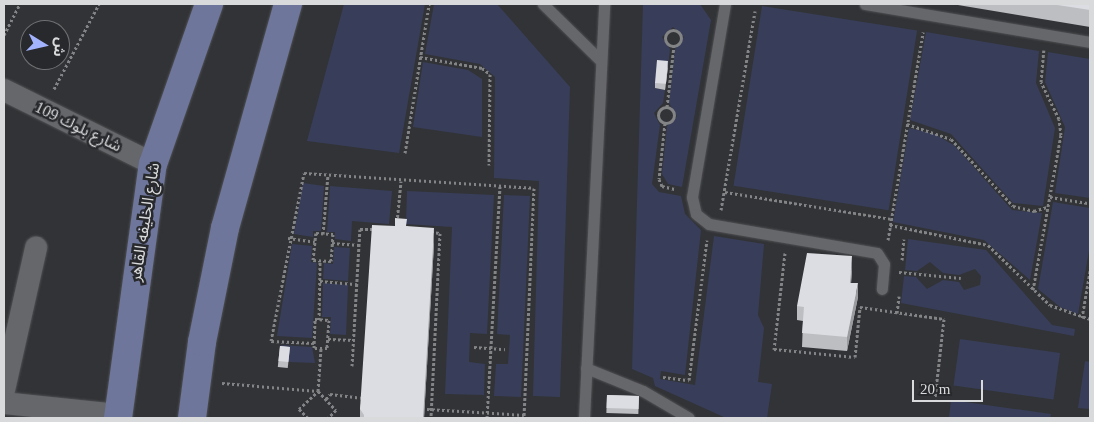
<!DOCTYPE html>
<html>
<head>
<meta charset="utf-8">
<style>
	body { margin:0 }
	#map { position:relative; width:1094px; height:422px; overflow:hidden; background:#323336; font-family:"Times New Roman","Noto Sans Arabic",serif }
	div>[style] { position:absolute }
	.green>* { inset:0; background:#383e59; transform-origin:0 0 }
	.path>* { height:3px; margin-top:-1.5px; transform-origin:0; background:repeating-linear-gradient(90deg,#838486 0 2.5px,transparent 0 5px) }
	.path>.ring { margin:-1.5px; padding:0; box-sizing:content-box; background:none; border:3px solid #838486; border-radius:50% }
	.roads { filter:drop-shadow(0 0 1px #4f5053) drop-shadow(0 0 1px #4f5053) }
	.service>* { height:11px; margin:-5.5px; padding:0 5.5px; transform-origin:5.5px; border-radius:5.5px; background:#66676b }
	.minor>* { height:22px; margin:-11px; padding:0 11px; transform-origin:11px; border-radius:11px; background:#66676b }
	.primary>* { height:28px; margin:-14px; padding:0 14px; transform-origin:14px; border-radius:14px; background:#6e769c }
	.wall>* { inset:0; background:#bdbec2; transform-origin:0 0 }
	.shaded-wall>* { inset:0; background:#9a9b9e }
	.building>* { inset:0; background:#dcdde2; transform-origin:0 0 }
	span { translate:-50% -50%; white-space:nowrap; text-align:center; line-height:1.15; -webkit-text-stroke:5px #28292c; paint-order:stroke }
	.street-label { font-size:16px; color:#d9dadc }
	.frame { position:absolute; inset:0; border:5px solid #d9dadc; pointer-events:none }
	.north { position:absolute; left:20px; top:20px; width:50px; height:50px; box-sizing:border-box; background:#28292c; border:1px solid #6f7072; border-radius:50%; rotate:99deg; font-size:14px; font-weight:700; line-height:20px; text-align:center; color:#d9dadc }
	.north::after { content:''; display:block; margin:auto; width:18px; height:22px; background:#a3b2fd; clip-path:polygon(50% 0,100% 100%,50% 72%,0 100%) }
	.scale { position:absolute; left:912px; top:380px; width:71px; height:22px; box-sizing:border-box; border:2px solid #d9dadc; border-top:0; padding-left:6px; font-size:15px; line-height:18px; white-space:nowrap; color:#d9dadc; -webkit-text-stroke:4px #28292c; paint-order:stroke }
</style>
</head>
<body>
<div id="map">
	<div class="green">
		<i style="clip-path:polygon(344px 4px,425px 4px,399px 153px,307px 141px)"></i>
		<i style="clip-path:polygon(434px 4px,497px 4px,570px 87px,560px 397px,533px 396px,539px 181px,494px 178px,495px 77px,480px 64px,425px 54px)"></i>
		<i style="clip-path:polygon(643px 4px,700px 4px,711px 20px,682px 187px,668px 184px,662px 174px,667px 126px,677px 116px,669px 103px,675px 49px,684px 37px,673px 27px,662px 37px,670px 49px,668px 67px,655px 88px,665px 90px,663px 103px,654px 113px,660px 125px,652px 184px,659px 192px,681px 196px,685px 214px,701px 230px,685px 375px,661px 371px,660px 379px,695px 385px,714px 236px,764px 244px,758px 315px,764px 328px,758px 382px,772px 384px,767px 418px,726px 418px,655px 386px,653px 378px,632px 369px)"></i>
		<i style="left:762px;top:6px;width:157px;height:182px;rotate:9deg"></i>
		<i style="clip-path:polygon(926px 32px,1039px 51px,1036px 83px,1055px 128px,1043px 206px,1013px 203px,951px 134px,910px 120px)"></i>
		<i style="clip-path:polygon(1048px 52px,1090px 59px,1090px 198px,1055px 193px,1065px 127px,1045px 82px)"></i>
		<i style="clip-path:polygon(423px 62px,468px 70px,482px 79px,482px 137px,413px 127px)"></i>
		<i style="clip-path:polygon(909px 128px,935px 134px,955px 146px,1012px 210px,1042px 213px,1030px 280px,984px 240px,893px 222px)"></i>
		<i style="clip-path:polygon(303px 183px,324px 186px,321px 231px,313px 231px,313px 237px,294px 234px)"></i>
		<i style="clip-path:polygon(330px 186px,392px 191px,389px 224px,352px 221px,351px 241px,335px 239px,335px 232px,327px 232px)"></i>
		<i style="clip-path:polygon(407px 191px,494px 195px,487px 334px,470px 333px,469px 362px,485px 364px,484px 395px,445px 394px,452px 227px,406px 224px)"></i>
		<i style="clip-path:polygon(504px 195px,530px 196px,521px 397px,494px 396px,496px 364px,508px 364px,510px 335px,497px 334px)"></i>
		<i style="clip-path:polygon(1053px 202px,1090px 208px,1090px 245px,1078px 314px,1060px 307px,1038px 289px)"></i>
		<i style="clip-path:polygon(908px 239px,986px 250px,1052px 325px,1075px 329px,1074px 336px,901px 303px,904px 276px,916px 277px,927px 289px,943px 280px,959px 282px,964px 290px,980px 285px,981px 276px,975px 269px,959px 275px,943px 273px,930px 262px,917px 271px,905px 270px)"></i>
		<i style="clip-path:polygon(292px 244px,312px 246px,311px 262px,317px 263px,312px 338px,277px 336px)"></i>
		<i style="clip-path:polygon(334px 247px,350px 248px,348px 281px,323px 279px,324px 263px,333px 264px)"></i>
		<i style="clip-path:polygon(323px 283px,348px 285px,346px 335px,330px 334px,331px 317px,322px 317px)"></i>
		<i style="left:960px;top:339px;width:101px;height:47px;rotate:8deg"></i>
		<i style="clip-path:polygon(281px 345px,312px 347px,315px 363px,290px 362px,280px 352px)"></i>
		<i style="clip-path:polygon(1085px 361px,1090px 362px,1090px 409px,1078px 408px)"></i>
		<i style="clip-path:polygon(951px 400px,1051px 414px,1050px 418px,949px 418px)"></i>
	</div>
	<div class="path">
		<i class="ring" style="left:665px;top:30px;width:13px;height:13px"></i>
		<i style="left:4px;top:35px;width:35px;rotate:-63deg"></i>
		<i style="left:420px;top:57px;width:63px;rotate:10.1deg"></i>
		<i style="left:482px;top:68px;width:10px;rotate:37deg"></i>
		<i style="left:490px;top:74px;width:91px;rotate:90.6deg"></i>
		<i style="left:54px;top:89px;width:96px;rotate:-62.1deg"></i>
		<i style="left:667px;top:107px;width:61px;rotate:-83.5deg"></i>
		<i class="ring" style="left:658px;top:107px;width:13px;height:13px"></i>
		<i style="left:665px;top:123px;width:56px;rotate:96.1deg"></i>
		<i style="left:659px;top:179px;width:8px;rotate:67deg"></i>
		<i style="left:662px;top:186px;width:13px;rotate:13deg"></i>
		<i style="left:907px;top:124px;width:46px;rotate:18.8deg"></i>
		<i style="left:951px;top:139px;width:91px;rotate:47.2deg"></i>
		<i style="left:1013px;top:206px;width:22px;rotate:13deg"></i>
		<i style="left:1034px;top:211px;width:14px;rotate:-17deg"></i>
		<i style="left:405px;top:153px;width:151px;rotate:-80.8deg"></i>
		<i style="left:725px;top:192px;width:168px;rotate:9.2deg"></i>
		<i style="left:1050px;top:197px;width:38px;rotate:9deg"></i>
		<i style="left:721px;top:210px;width:202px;rotate:-80.3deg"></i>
		<i style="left:397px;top:222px;width:41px;rotate:-84.4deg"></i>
		<i style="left:890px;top:225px;width:100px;rotate:11.5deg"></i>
		<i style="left:988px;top:245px;width:86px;rotate:44.1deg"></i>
		<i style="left:1050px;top:305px;width:42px;rotate:19.3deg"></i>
		<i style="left:431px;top:232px;width:9px;rotate:6deg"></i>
		<i style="left:440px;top:233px;width:185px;rotate:92.8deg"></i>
		<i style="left:316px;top:233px;width:17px;rotate:3deg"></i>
		<i style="left:333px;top:234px;width:27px;rotate:94deg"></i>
		<i style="left:331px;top:261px;width:18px;rotate:-177deg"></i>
		<i style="left:313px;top:260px;width:27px;rotate:-84deg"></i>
		<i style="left:323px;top:234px;width:59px;rotate:-85.2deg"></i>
		<i style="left:288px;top:238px;width:27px;rotate:8deg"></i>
		<i style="left:888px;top:240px;width:211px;rotate:-80.4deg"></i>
		<i style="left:332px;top:243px;width:27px;rotate:4deg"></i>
		<i style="left:785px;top:253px;width:97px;rotate:96.5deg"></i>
		<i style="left:774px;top:349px;width:81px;rotate:5.6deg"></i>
		<i style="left:855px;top:357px;width:50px;rotate:-84.3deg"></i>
		<i style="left:860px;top:307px;width:85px;rotate:8.1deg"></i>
		<i style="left:944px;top:319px;width:80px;rotate:96.5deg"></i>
		<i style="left:902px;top:260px;width:21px;rotate:-85deg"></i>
		<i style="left:899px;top:272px;width:62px;rotate:5.5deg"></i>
		<i style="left:320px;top:281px;width:37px;rotate:5deg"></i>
		<i style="left:1033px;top:290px;width:158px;rotate:-79.8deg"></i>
		<i style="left:1061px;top:135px;width:16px;rotate:-97deg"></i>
		<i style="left:1059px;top:119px;width:41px;rotate:-115.9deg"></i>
		<i style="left:1041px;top:82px;width:32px;rotate:-85deg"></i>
		<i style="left:897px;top:313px;width:17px;rotate:-83deg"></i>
		<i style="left:1082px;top:318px;width:48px;rotate:-80.3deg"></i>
		<i style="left:315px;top:319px;width:14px;rotate:4deg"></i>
		<i style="left:329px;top:320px;width:28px;rotate:94deg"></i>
		<i style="left:327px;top:348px;width:13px;rotate:180deg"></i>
		<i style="left:314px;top:348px;width:29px;rotate:-88deg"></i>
		<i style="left:319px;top:320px;width:59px;rotate:-89deg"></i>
		<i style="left:328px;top:339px;width:26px;rotate:2deg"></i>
		<i style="left:314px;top:343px;width:43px;rotate:-177.3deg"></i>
		<i style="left:271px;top:341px;width:171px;rotate:-78.9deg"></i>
		<i style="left:304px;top:173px;width:230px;rotate:3.7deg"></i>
		<i style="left:534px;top:188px;width:230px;rotate:92.5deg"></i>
		<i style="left:474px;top:347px;width:31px;rotate:4deg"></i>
		<i style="left:352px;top:366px;width:137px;rotate:-86.7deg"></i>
		<i style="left:360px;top:229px;width:15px"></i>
		<i style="left:663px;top:377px;width:26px;rotate:7deg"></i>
		<i style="left:689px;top:380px;width:141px;rotate:-82.7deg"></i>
		<i style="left:222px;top:383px;width:96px;rotate:4.8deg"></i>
		<i style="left:318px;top:391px;width:43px;rotate:-86deg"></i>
		<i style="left:326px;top:399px;width:6px;rotate:-51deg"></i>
		<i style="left:330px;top:394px;width:31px;rotate:7deg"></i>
		<i style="left:427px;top:409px;width:97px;rotate:3.5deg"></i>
		<i style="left:308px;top:418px;width:13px;rotate:-135deg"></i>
		<i style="left:299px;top:409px;width:26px;rotate:-43deg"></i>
		<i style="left:318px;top:391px;width:26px;rotate:47deg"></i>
		<i style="left:336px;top:410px;width:11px;rotate:135deg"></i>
		<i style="left:487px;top:418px;width:232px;rotate:-86.8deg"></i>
	</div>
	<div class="roads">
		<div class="service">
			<i style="left:543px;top:4px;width:78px;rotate:44.5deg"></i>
			<i style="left:725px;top:4px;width:196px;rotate:99.7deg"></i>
			<i style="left:692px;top:197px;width:17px;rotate:77deg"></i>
			<i style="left:696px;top:214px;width:16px;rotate:38deg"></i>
			<i style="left:709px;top:224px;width:170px;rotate:9.8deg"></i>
			<i style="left:877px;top:253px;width:13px;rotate:58deg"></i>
			<i style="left:884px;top:264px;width:25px;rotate:95deg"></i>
			<i style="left:865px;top:4px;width:228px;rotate:9.6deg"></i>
			<i style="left:586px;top:368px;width:61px;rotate:22deg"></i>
			<i style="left:643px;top:391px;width:53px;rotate:30.4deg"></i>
			<i style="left:584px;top:418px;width:414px;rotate:-87.2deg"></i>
		</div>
		<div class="minor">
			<i style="left:4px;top:90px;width:166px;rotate:26.4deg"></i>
			<i style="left:4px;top:390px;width:146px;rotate:-77.3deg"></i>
			<i style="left:4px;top:403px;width:115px;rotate:6deg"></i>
		</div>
		<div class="primary">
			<i style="left:118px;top:418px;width:256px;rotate:-82.2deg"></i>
			<i style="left:153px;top:164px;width:170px;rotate:-70.7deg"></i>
			<i style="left:192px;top:418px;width:77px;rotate:-82.5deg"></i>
			<i style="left:202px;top:342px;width:116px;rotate:-78.6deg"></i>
			<i style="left:225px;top:228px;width:233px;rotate:-74.3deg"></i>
		</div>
	</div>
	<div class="wall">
		<i style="clip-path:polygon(952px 4px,1090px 4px,1090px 27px)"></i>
		<i style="clip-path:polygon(668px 67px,665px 90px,655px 88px,655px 83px)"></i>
		<i style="clip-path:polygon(395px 226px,407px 226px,434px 244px,424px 418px,360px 418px,360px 409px)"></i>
		<i style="clip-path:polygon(852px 270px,851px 283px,858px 297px,847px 351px,802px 347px,803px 321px,797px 320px,797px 306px)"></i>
		<i style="left:280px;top:346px;width:10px;height:21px;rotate:6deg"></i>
		<i style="left:607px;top:395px;width:32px;height:18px;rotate:2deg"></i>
	</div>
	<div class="shaded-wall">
		<i style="clip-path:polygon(668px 61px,668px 67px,665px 90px,665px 84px)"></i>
		<i style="clip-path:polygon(434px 228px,434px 244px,424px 418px,423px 418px)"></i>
		<i style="clip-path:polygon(852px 256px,852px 270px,850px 297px,850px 283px)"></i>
		<i style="clip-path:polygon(858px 283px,858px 297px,847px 351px,847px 337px)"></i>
	</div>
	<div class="building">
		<i style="clip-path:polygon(1051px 4px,1090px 4px,1090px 10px)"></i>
		<i style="left:657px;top:60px;width:11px;height:23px;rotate:5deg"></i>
		<i style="clip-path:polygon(395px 218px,407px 219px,406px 226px,434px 228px,423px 418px,364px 418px,364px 415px,360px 409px,372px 225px,395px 226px)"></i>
		<i style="clip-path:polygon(807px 253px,852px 256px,850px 283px,858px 283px,847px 337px,802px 333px,804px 307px,797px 306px)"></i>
		<i style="left:280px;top:346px;width:10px;height:15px;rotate:6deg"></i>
		<i style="left:607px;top:395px;width:32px;height:13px;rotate:2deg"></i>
	</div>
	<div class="street-label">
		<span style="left:78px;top:127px;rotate:26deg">شارع بلوك 109</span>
		<span style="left:145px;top:222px;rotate:-81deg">شارع الخليفه القاهر</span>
	</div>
	<div class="frame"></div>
	<div class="north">ش</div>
	<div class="scale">20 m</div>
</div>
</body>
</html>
